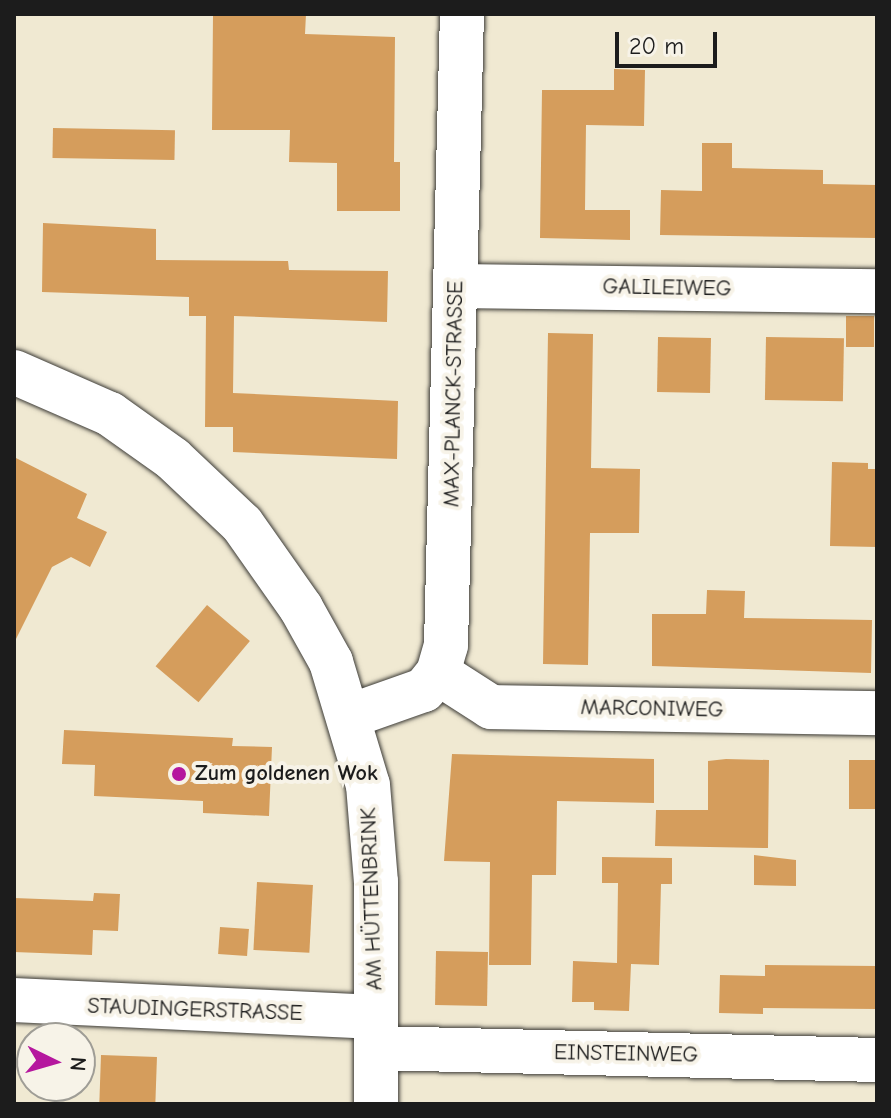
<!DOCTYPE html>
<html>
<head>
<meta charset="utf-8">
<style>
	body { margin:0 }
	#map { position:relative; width:891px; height:1118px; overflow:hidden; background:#f0e9d2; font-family:"Comic Neue",sans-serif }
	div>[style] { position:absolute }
	.building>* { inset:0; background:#d59d5c; transform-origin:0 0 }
	.roads { filter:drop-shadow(0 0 2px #3c3b37) drop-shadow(0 0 2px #3c3b37) }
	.minor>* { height:44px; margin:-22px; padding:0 22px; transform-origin:22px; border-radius:22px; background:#fff }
	.dots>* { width:22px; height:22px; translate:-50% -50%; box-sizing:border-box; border:4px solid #f7f3e8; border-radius:50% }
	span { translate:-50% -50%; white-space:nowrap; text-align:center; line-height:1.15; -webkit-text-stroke:8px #f7f3e8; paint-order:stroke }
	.street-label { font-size:22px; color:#1c1c1c }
	.poi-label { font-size:22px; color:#1c1c1c; font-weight:700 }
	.left { translate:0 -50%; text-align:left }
	.frame { position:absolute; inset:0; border:16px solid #1c1c1c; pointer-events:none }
	.north { position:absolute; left:16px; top:1022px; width:80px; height:80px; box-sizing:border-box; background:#f7f3e8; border:2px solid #9f9d96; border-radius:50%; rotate:95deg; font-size:22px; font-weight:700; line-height:32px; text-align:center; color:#1c1c1c }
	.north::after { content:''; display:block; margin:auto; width:28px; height:36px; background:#b5179e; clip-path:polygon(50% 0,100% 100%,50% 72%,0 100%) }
	.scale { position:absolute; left:615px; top:32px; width:102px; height:36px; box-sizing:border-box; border:4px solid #1c1c1c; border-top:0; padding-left:10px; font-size:24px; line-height:28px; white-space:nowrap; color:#1c1c1c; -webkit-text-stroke:6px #f7f3e8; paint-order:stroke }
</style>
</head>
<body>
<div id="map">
	<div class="building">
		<i style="clip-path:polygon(213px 14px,306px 14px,305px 34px,395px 37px,394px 162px,400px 162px,400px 211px,337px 211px,337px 163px,289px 162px,290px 130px,212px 130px)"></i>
		<i style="clip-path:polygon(614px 69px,645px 70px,644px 126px,586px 125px,585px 210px,630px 210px,630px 240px,540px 238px,542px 90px,614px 90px)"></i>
		<i style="left:53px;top:128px;width:122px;height:30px;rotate:1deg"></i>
		<i style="clip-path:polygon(702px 143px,732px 143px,732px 168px,823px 170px,823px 184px,877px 185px,877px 238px,660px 235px,661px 190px,702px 191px)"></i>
		<i style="clip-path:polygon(43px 223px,156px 229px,156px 260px,288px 261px,289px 270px,388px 271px,387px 322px,234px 316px,233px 393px,398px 401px,397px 459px,233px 452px,233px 427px,205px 427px,206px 316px,189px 316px,189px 297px,42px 292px)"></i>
		<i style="left:846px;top:316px;width:28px;height:31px"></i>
		<i style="clip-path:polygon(548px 333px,593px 334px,591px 468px,640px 469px,639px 533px,590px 533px,588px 665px,543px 664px)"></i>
		<i style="left:658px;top:337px;width:53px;height:55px;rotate:1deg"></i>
		<i style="left:766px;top:337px;width:78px;height:63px;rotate:1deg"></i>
		<i style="clip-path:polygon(14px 457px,87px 494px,77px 518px,107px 532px,90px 567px,71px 557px,52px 567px,14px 643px)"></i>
		<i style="clip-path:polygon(832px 462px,868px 463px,868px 469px,877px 469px,877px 547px,830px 546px)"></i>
		<i style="clip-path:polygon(707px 590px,745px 591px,744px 618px,872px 620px,871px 673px,652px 666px,652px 614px,706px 614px)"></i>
		<i style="left:207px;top:605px;width:56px;height:80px;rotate:40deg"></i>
		<i style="clip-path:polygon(64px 730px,233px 738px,232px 746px,272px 747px,269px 816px,203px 813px,203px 801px,94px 796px,95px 765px,62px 764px)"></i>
		<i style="clip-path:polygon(452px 754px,654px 759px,654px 803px,557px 801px,556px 875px,532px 875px,531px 965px,489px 965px,490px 862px,444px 861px)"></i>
		<i style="clip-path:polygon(726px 759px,769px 760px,768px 848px,655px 846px,656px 810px,708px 810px,708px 761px)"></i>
		<i style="left:849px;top:760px;width:28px;height:49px"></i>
		<i style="clip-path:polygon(754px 855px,796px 860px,796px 886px,754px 885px)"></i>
		<i style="clip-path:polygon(602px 857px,672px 858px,672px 884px,661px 884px,659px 965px,631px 964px,629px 1011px,594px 1010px,594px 1002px,572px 1002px,573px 961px,617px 963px,618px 883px,602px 883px)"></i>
		<i style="left:257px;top:882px;width:56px;height:68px;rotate:3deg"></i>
		<i style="clip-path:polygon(94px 893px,120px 894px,118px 931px,93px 930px,92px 955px,14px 952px,14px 898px,93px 901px)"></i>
		<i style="left:220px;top:927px;width:29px;height:27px;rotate:4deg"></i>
		<i style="left:436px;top:951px;width:52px;height:54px;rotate:1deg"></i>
		<i style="clip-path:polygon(765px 965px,877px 966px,877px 1009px,763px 1008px,763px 1014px,719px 1013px,720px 975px,765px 976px)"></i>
		<i style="left:101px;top:1055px;width:56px;height:47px;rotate:2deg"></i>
	</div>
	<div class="roads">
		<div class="minor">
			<i style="left:457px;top:286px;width:420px;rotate:0.7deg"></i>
			<i style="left:14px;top:372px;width:105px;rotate:23.6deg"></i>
			<i style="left:110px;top:414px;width:77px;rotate:35.5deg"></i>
			<i style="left:173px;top:459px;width:95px;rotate:43.3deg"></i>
			<i style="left:242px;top:524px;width:103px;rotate:54.9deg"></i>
			<i style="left:301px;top:608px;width:62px;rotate:60.9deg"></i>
			<i style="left:331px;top:662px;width:128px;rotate:73.3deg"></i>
			<i style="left:368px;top:785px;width:97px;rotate:85.3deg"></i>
			<i style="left:376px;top:882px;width:222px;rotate:90deg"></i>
			<i style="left:438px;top:673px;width:63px;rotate:32.7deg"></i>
			<i style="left:491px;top:707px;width:386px;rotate:0.9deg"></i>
			<i style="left:350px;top:716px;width:78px;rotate:-19.4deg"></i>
			<i style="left:424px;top:690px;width:22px;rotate:-51deg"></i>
			<i style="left:438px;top:673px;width:29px;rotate:-74deg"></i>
			<i style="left:446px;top:645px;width:631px;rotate:-88.55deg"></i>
			<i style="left:14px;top:1000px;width:362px;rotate:2.7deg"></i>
			<i style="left:376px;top:1048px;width:501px;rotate:1.37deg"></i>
		</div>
	</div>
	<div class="dots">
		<i style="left:179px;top:774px;background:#b5179e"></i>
	</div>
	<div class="street-label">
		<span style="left:667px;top:288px;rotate:1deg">GALILEIWEG</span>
		<span style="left:454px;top:394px;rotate:-89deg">MAX-PLANCK-STRASSE</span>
		<span style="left:652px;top:709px;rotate:1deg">MARCONIWEG</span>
		<span style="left:372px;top:899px;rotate:-92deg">AM HÜTTENBRINK</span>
		<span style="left:195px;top:1010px;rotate:2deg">STAUDINGERSTRASSE</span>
		<span style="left:626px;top:1054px;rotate:1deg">EINSTEINWEG</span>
	</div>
	<div class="poi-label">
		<span class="left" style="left:195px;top:774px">Zum goldenen Wok</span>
	</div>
	<div class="frame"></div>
	<div class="north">N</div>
	<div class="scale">20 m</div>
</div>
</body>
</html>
